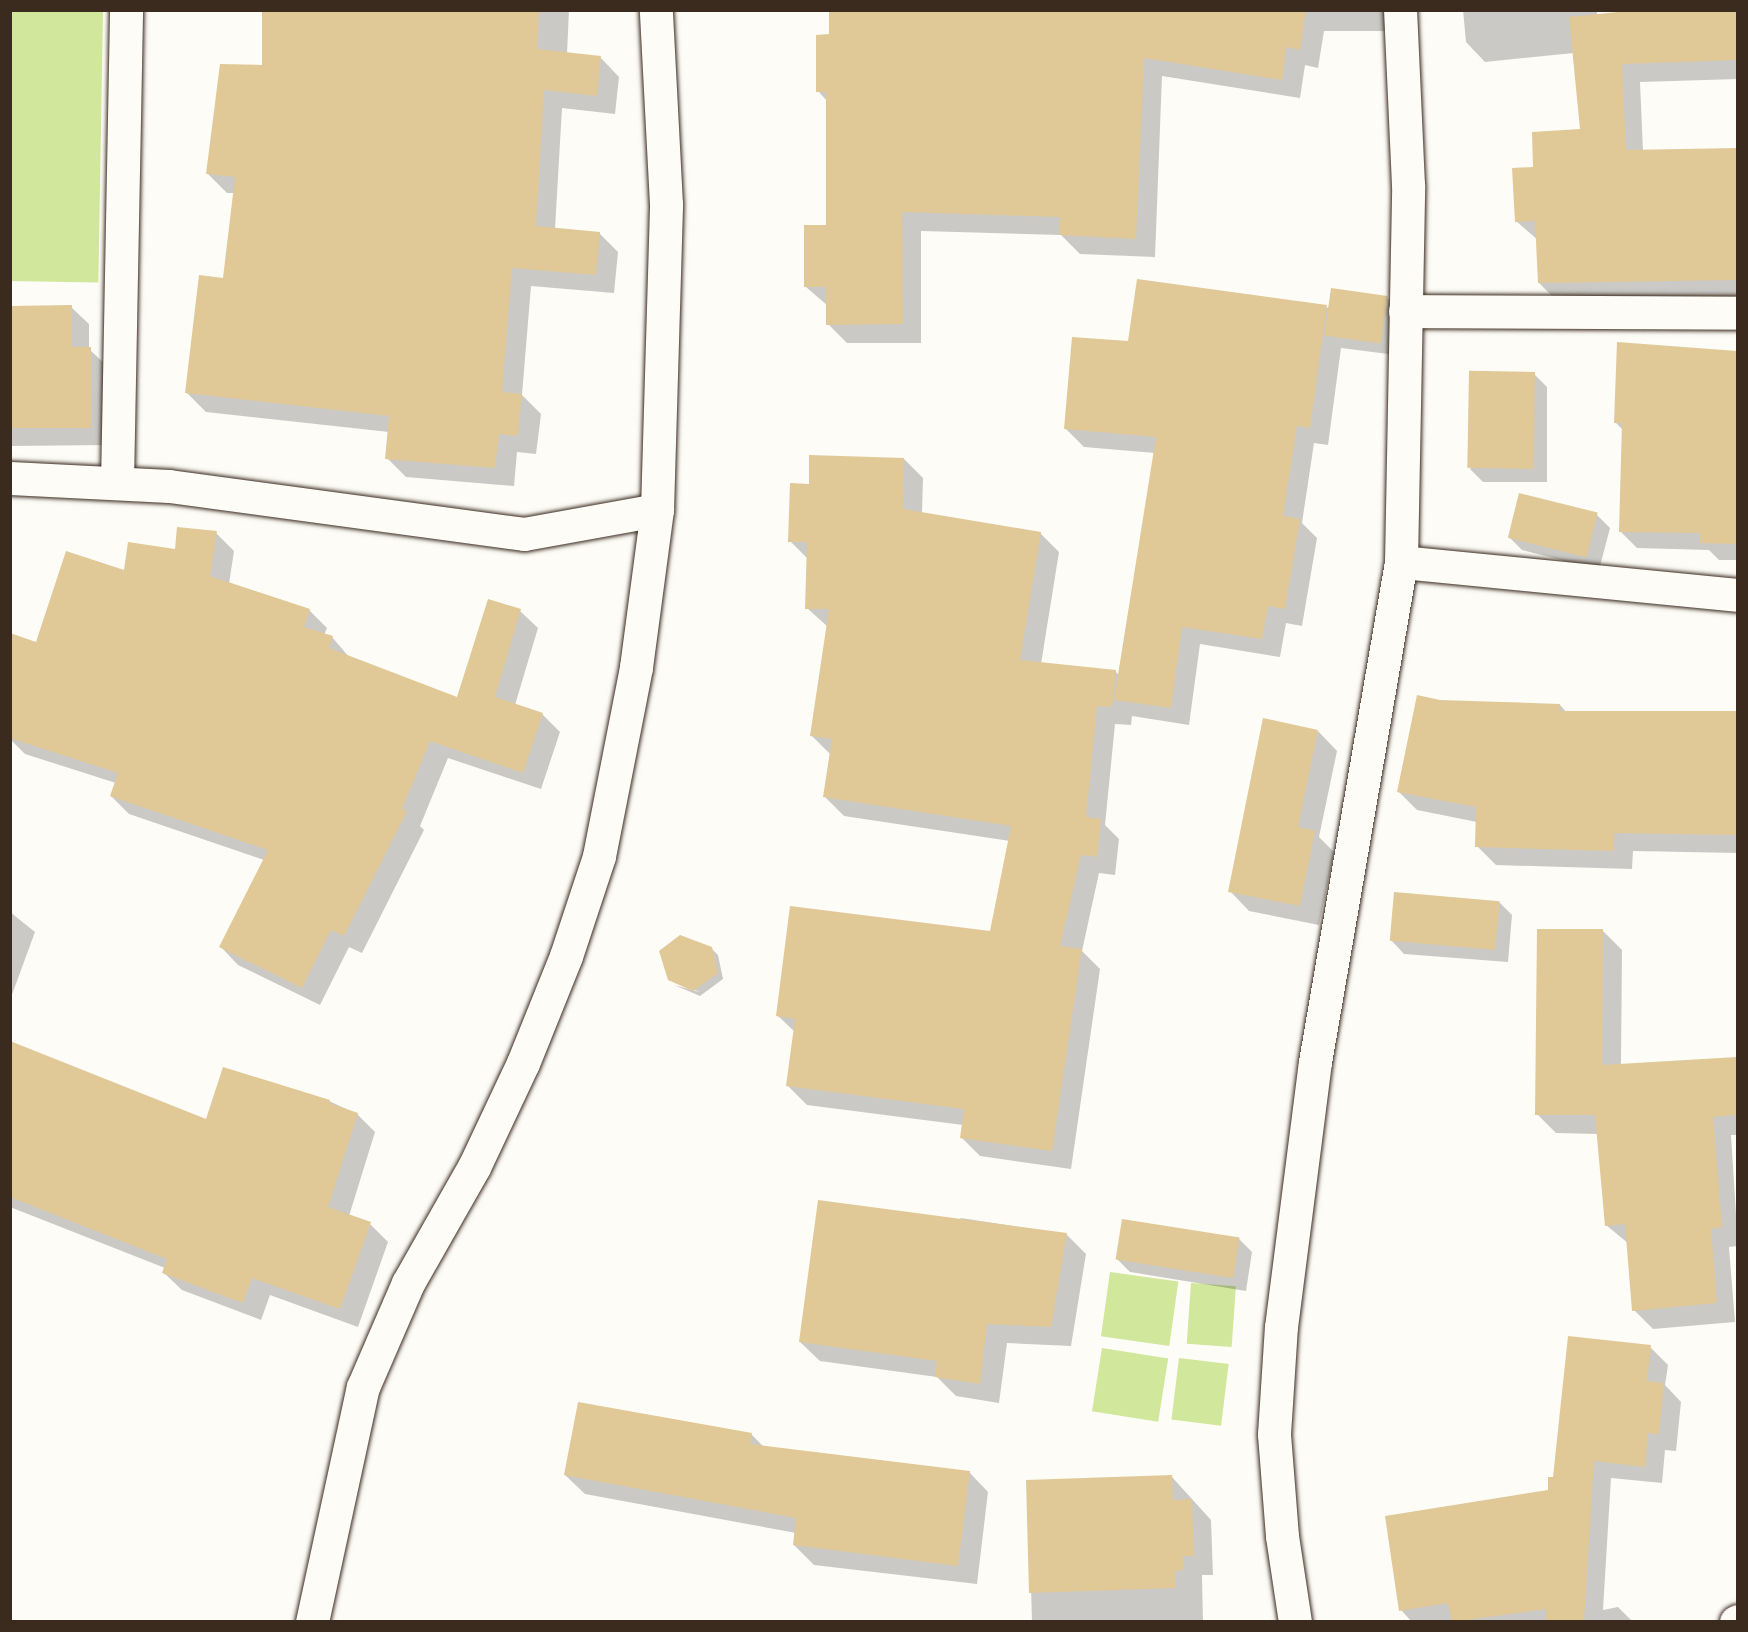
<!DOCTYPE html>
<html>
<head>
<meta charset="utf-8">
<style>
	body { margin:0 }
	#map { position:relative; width:1748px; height:1632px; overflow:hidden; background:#fdfcf7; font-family:Kalam,sans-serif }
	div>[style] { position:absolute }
	.green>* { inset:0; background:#d1e79b; transform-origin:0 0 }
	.shadow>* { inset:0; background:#0003 }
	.building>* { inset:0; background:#e0c897; transform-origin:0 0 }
	.roads { filter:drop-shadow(0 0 2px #3b2a1e) drop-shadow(0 0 2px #3b2a1e) }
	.minor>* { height:33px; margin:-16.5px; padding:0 16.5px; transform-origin:16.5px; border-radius:16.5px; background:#fdfcf7 }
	span { translate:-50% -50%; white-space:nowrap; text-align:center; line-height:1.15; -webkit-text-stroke:4.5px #fdfcf7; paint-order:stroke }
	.frame { position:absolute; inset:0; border:12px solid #3b2a1e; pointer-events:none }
</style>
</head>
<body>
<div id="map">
	<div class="green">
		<i style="left:11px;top:10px;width:92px;height:271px;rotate:1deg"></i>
		<i style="left:1110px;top:1272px;width:69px;height:65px;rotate:8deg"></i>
		<i style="left:1191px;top:1283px;width:45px;height:61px;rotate:4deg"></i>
		<i style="left:1102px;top:1348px;width:67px;height:64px;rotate:9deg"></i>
		<i style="left:1179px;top:1358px;width:50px;height:62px;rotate:7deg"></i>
	</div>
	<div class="shadow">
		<i style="clip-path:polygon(264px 10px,569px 10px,567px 54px,601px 58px,619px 77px,615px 114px,562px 108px,555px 229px,599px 233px,618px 252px,614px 293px,531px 286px,522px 395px,541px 414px,536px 454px,517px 452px,514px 486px,406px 477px,387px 458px,389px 432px,206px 412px,187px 393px,225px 280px,234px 193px,227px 193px,208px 174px,263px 67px)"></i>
		<i style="clip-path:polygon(831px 10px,1390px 10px,1390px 31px,1324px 31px,1318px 68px,1305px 65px,1300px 98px,1162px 76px,1155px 257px,1080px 254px,1061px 235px,921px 231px,921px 343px,847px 343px,828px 324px,828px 306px,806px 287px,828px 226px,827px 101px,818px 91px,831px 36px)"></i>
		<i style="clip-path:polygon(1463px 10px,1597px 10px,1597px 16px,1653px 10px,1738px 10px,1738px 79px,1640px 82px,1643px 151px,1738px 150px,1738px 313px,1558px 302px,1539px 283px,1538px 240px,1516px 221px,1534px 169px,1582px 131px,1574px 53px,1485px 62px,1466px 42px)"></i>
		<i style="clip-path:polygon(1386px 297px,1400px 310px,1396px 355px,1341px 348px,1328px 445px,1314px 443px,1302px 523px,1317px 538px,1302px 626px,1286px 623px,1280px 657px,1200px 644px,1189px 725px,1132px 716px,1131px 725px,1115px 724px,1105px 825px,1119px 839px,1115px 875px,1099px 873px,1082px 951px,1100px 969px,1071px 1169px,980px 1156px,961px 1137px,963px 1125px,807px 1105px,788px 1086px,795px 1032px,778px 1016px,991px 933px,1010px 841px,844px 816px,825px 797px,830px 754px,811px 735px,828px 627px,807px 608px,808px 559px,790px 541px,810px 485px,904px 459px,923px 478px,922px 514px,1040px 533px,1059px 552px,1041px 664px,1115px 671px,1119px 675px,1155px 453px,1084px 447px,1066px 429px,1129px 343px)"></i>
		<i style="clip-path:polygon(71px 307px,89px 324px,89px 349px,108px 367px,108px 445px,10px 446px,10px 350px)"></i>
		<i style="clip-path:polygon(1618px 352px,1738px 362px,1738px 560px,1719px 560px,1709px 550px,1637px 548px,1620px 531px,1623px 430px,1615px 422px)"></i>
		<i style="clip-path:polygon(1534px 374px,1547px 387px,1547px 482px,1483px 482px,1470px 469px)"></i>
		<i style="clip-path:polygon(1597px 515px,1610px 528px,1599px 570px,1522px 550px,1509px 537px)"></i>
		<i style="clip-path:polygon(216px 533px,234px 551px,229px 584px,309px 610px,327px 628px,324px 635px,332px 637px,349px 657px,458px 699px,520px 611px,538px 628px,515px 705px,542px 714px,560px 732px,541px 789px,448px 758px,420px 826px,424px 830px,362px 953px,349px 947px,320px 1005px,238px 965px,221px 947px,264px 860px,129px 814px,111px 796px,116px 783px,25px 754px,10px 739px,10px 725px,37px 644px,125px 572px)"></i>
		<i style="clip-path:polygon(1440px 701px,1560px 705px,1567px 713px,1738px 712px,1738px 853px,1633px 851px,1632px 869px,1496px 865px,1477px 846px,1477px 822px,1417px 810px,1398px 791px)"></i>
		<i style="clip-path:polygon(1318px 731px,1337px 751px,1319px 837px,1334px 852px,1319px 925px,1249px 911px,1230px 891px)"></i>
		<i style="clip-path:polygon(1499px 902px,1512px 915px,1508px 962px,1404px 954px,1391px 940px)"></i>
		<i style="clip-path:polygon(10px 912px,35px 932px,10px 1000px)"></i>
		<i style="clip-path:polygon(1603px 931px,1622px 950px,1621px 1065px,1738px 1059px,1738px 1135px,1731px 1135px,1738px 1246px,1729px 1247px,1735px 1322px,1653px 1329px,1634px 1310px,1629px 1244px,1606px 1225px,1598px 1134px,1556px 1133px,1537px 1114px)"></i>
		<i style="clip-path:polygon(711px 948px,718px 955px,723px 979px,700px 996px,674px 985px,700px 992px,669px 979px)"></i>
		<i style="clip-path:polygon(10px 1043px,207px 1121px,329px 1101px,357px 1114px,375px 1132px,349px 1216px,370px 1224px,388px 1242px,358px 1327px,270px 1295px,261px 1320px,182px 1290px,163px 1272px,165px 1268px,10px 1207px)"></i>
		<i style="clip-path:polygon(961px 1218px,1066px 1234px,1086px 1254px,1071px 1346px,1007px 1343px,999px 1403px,956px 1396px,937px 1377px,820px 1361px,800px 1342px)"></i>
		<i style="clip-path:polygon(1239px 1239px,1252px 1252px,1246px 1291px,1130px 1272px,1117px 1259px)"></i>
		<i style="clip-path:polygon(1650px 1347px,1668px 1365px,1665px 1385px,1681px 1402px,1676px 1451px,1665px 1450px,1662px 1483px,1611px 1478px,1603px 1610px,1618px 1607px,1633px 1622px,1412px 1622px,1401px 1610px,1549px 1491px)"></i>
		<i style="clip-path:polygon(752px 1435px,764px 1447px,969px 1472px,988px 1492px,977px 1584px,814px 1565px,794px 1545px,796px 1533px,585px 1494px,565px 1475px)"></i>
		<i style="clip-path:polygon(1172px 1477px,1211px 1520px,1213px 1575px,1202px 1575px,1203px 1622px,1032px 1622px,1028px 1481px)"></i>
	</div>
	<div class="building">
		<i style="clip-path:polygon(262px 10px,539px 10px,537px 49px,601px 56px,597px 96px,544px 90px,536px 226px,600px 232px,596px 275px,512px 268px,502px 392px,522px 394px,518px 436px,499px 434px,495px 468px,385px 459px,389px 416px,185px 393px,199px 275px,223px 278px,235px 177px,206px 174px,220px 64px,262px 65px)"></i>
		<i style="clip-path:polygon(829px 10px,1306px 10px,1300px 50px,1286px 47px,1282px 80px,1144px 58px,1136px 239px,1059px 235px,1060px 217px,902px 212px,903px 324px,826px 325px,826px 287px,804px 287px,804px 225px,826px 225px,826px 92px,816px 92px,816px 35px,829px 34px)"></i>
		<i style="clip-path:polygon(1637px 10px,1737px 10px,1737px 60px,1622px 64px,1626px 150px,1737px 148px,1737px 280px,1538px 283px,1535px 221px,1515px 222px,1512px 168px,1533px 167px,1532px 132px,1580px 129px,1569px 17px)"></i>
		<i style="clip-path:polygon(1137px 279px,1327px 305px,1310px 428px,1297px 426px,1283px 516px,1300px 519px,1285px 609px,1268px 606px,1262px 639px,1182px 627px,1171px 708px,1114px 700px,1156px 437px,1064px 429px,1072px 337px,1128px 341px)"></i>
		<i style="left:1331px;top:288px;width:57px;height:48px;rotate:8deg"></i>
		<i style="clip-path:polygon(72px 305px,72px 347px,91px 347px,91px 428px,10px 428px,10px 306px)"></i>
		<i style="clip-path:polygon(1617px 342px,1737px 351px,1737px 544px,1700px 543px,1700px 533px,1619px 532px,1622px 423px,1614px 423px)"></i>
		<i style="left:1535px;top:372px;width:97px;height:66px;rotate:91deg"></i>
		<i style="clip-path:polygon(809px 455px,904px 458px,903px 509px,1041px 532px,1020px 660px,1116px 670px,1112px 707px,1097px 706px,1086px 817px,1101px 819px,1097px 857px,1081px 855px,1060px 946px,1082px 949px,1052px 1151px,960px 1138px,964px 1109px,786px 1086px,795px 1019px,776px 1016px,790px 906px,990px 931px,1011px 826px,823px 797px,832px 739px,810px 736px,829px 609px,805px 609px,807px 542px,788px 542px,790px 483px,809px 484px)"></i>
		<i style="left:1519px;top:493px;width:81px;height:46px;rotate:14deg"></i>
		<i style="clip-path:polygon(177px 527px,217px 531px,210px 576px,310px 609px,304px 627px,333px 636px,329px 648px,457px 697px,488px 599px,521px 609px,495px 697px,543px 713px,523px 773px,430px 741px,402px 809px,407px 811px,344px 936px,331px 930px,302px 988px,219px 947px,268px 850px,110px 796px,118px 773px,10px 738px,10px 633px,36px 642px,66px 551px,124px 570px,128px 542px,175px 549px)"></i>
		<i style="clip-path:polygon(1417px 695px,1440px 700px,1560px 704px,1560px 711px,1737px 711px,1737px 835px,1614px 833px,1614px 851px,1475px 847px,1476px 807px,1397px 792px)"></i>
		<i style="clip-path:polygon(1263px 718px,1318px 730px,1298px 827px,1315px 831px,1300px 906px,1228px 892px)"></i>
		<i style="left:1394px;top:892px;width:106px;height:49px;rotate:5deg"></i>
		<i style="clip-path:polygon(1537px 929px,1603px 929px,1602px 1065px,1737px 1057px,1737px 1115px,1713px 1117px,1722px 1227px,1711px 1229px,1717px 1303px,1632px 1311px,1625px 1224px,1605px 1226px,1595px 1115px,1535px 1115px)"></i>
		<i style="clip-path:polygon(680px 935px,712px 947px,718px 973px,693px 991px,668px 980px,659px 951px)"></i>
		<i style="clip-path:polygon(10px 1041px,206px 1119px,223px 1067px,330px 1100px,329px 1103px,358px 1113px,328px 1207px,371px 1222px,340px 1309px,252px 1278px,243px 1303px,162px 1273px,167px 1259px,10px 1197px)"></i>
		<i style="clip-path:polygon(818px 1200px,1067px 1233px,1051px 1327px,987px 1324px,980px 1384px,935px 1377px,937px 1361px,799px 1342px)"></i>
		<i style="left:1122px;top:1219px;width:119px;height:41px;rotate:9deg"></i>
		<i style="clip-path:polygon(1568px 1336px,1651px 1345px,1647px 1381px,1664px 1383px,1659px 1434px,1648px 1433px,1645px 1467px,1594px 1461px,1584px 1622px,1546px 1622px,1546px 1609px,1452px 1622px,1448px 1603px,1399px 1611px,1385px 1516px,1548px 1490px,1548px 1477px,1553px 1477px)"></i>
		<i style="clip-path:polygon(578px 1402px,752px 1433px,750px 1444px,970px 1471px,958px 1566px,793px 1545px,796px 1518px,564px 1475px)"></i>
		<i style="clip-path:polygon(1172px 1475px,1173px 1500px,1192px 1499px,1194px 1556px,1183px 1556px,1183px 1570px,1175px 1571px,1176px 1588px,1029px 1593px,1026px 1480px)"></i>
	</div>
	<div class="roads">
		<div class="minor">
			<i style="left:1405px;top:311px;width:333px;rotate:0.3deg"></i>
			<i style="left:10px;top:478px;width:159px;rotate:2.9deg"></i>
			<i style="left:169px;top:486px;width:358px;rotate:7.7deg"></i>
			<i style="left:524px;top:534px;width:135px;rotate:-10.2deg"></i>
			<i style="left:657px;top:510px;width:306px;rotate:-88.3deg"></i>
			<i style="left:666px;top:204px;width:194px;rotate:-93deg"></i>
			<i style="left:117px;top:483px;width:473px;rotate:-88.9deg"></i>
			<i style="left:1401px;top:562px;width:339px;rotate:5.6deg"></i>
			<i style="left:312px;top:1622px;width:240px;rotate:-77.8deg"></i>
			<i style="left:363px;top:1387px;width:113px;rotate:-66.6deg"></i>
			<i style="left:408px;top:1283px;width:133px;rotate:-60.4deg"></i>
			<i style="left:474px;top:1167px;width:115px;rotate:-64.8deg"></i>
			<i style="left:523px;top:1063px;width:115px;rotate:-68.1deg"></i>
			<i style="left:566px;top:956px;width:105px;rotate:-71.7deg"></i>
			<i style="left:599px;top:856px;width:193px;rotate:-78.9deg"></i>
			<i style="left:636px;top:667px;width:158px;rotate:-82.4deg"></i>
			<i style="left:1295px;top:1622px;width:87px;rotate:-98.6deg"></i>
			<i style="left:1282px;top:1536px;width:102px;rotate:-94.5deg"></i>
			<i style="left:1274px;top:1434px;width:107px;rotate:-86.3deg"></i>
			<i style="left:1281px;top:1327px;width:267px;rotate:-82.7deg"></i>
			<i style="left:1315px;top:1062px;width:507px;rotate:-80.24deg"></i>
			<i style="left:1401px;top:562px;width:377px;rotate:-88.9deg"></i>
			<i style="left:1408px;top:185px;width:175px;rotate:-92.6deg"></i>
			<i style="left:1736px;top:1622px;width:2px;rotate:-27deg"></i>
		</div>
	</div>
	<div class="frame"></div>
</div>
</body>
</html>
